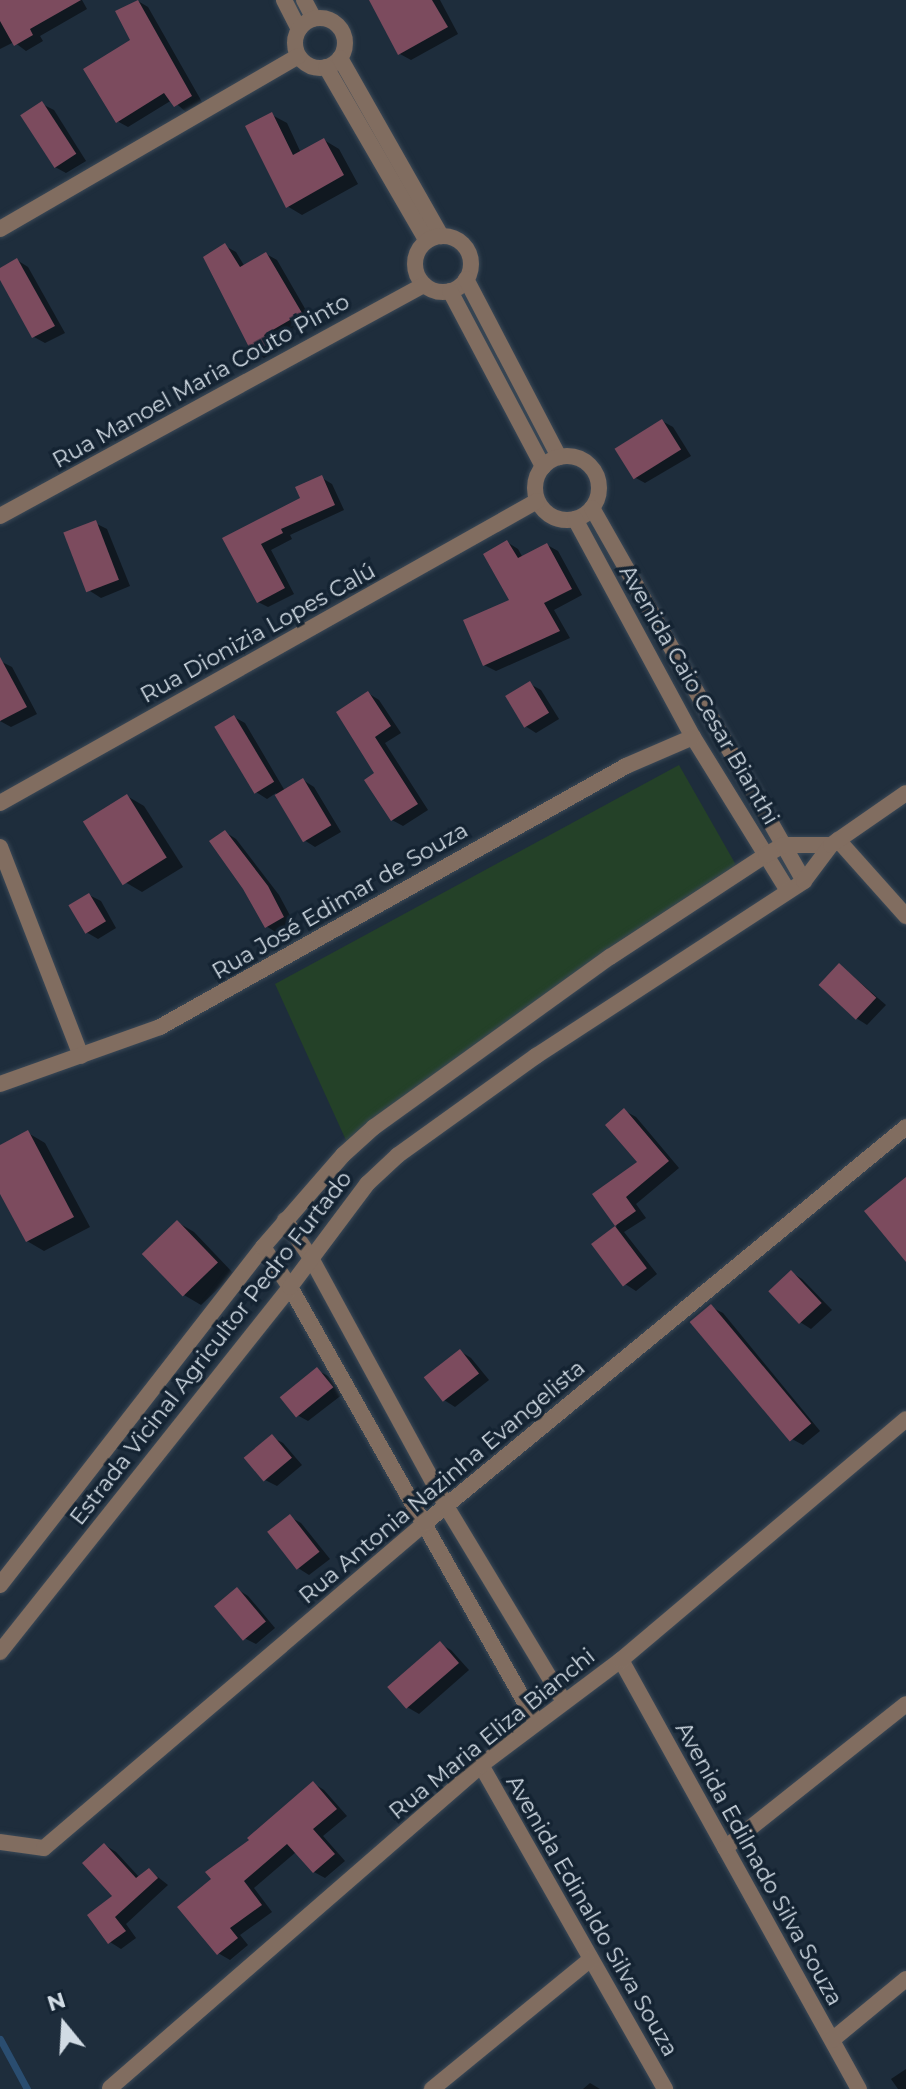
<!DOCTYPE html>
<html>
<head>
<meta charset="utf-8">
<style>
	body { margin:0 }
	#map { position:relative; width:906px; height:2089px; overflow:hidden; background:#1e2d3c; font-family:Montserrat,sans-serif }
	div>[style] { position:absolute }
	.green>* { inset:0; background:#244128 }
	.shadow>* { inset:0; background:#0007 }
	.stream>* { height:7px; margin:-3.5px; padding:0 3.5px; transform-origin:3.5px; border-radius:3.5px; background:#2a4d70 }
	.building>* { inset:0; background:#7c4b5e; transform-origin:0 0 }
	.roads { filter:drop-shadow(0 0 2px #3b4957) drop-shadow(0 0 2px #3b4957) }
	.minor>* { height:16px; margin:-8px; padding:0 8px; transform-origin:8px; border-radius:8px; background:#816d60 }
	.minor>.ring { margin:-8px; padding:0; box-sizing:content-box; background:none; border:16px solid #816d60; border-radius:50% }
	span { translate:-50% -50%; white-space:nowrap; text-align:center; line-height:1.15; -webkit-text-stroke:7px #142332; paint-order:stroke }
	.street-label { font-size:22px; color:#d1dbe4 }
	.north { position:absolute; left:24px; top:1985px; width:80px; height:80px; -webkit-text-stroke:6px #142332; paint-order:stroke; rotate:342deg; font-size:22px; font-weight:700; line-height:32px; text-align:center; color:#d1dbe4 }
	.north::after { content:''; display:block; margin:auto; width:28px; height:36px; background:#d1dbe4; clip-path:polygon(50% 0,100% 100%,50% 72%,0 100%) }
</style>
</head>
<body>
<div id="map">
	<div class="green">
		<i style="clip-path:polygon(679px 765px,740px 872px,350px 1149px,275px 984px)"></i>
	</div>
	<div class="shadow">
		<i style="clip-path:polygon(0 0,82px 0,87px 9px,40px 36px,43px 41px,26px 51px,14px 42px,0 49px)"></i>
		<i style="clip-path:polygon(371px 0,440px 0,458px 34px,411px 60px,400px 54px)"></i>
		<i style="clip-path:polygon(138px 1px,148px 7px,202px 102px,186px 112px,172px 100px,128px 127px,117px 121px)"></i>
		<i style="clip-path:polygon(42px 104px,54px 110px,86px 161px,66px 173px,55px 167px)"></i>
		<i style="clip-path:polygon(272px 115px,287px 123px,301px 153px,324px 140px,339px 149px,358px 184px,302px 215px,287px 206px)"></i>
		<i style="clip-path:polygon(225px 246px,236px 252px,245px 267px,266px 254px,277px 260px,311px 319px,273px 341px,278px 350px,264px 358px,253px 352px)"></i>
		<i style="clip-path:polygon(17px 260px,28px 267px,65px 333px,45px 343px,34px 337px,0 275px,0 270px)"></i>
		<i style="clip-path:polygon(662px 421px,673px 427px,691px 456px,645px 483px,634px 477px)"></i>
		<i style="clip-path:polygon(322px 478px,332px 484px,344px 510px,290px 535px,292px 539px,271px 550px,294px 594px,268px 607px,258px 602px,225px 539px,302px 499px)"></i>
		<i style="clip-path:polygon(95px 523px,107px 529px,130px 586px,101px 598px,90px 591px)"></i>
		<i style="clip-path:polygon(507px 542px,518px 549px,523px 558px,547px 545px,558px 551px,582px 595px,554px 610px,570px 638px,496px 671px,484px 665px,512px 601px)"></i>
		<i style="clip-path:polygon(0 661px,12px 667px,37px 714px,11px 727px,0 721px)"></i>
		<i style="clip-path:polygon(530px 684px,541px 690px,559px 719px,536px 733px,525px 726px)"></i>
		<i style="clip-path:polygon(368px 693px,379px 700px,401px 733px,385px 743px,428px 810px,403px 826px,392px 820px,377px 774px)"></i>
		<i style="clip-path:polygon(234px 717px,245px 723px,285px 791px,303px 780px,314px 787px,341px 832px,315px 847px,304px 840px,276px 793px,267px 799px,256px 792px)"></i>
		<i style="clip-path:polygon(127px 796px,144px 806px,183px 867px,142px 892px,125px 882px)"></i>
		<i style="clip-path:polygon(225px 832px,236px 839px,279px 895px,294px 923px,277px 933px,266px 926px)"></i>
		<i style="clip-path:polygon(89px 895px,101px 901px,116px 928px,98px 939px,86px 932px)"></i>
		<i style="clip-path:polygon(840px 965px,886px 1005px,867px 1025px,856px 1018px)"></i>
		<i style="clip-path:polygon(625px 1111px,636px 1117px,679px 1168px,636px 1204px,646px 1218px,624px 1232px,657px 1274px,636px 1291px,625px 1284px,594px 1244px,617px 1226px,595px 1194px,640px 1163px)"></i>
		<i style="clip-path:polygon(28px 1133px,45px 1143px,90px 1227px,44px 1251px,27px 1241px,0 1190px,0 1148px)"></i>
		<i style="clip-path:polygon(177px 1222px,194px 1232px,234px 1274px,201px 1305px,184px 1295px)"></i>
		<i style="clip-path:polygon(791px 1272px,802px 1279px,832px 1310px,811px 1329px,800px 1322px)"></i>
		<i style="clip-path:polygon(711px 1307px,723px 1313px,820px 1431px,803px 1445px,792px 1439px)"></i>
		<i style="clip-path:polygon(460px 1351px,471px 1358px,489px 1380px,455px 1407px,444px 1400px)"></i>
		<i style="clip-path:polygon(317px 1370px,328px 1376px,343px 1394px,308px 1421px,297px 1415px)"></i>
		<i style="clip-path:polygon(272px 1437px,283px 1443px,302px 1465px,277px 1486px,265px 1480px)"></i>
		<i style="clip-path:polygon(290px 1517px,301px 1523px,330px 1559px,309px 1575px,298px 1568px)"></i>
		<i style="clip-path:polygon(237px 1589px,248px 1596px,275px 1628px,256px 1644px,244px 1638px,217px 1606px)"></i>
		<i style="clip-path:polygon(440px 1644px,451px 1650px,469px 1670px,419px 1714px,407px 1707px)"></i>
		<i style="clip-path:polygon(313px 1783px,324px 1790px,347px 1816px,323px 1836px,345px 1861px,325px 1878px,314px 1872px,296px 1852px,254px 1888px,272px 1912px,240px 1935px,248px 1945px,230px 1960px,218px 1953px,214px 1879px)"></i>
		<i style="clip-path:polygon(105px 1845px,116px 1852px,140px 1878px,149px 1870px,168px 1885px,126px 1924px,136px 1938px,121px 1949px,110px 1942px,115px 1896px)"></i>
		<i style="clip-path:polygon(906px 2069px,906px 2089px,898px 2089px,891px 2079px)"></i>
		<i style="clip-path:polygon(590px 2083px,600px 2089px,583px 2089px)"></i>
	</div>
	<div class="stream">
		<i style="left:0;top:2039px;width:57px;rotate:61.6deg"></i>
	</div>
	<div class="building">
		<i style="clip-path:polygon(0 0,81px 0,30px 29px,33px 35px,14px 46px,0 21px)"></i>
		<i style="clip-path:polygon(138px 0,192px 96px,174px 107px,164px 93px,116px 123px,83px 69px,130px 40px,115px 11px)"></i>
		<i style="clip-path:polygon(369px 0,432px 0,448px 27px,398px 55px)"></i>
		<i style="left:42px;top:101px;width:63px;height:26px;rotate:57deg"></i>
		<i style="clip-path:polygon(272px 112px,293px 155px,324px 138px,344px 175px,286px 208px,245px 126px)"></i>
		<i style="clip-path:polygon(225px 243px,240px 267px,266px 252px,302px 313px,264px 335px,269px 344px,252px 353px,203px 257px)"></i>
		<i style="clip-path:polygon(17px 258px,55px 326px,32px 338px,0 280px,0 268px)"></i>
		<i style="left:662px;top:419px;width:36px;height:56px;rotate:58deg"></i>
		<i style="clip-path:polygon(322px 475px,335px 505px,281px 529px,283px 533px,261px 544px,285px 588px,257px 603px,222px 538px,300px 498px,295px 487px)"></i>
		<i style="left:96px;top:520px;width:64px;height:35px;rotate:69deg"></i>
		<i style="clip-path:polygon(507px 540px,518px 558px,547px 543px,572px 589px,544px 603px,560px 631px,483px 666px,463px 620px,509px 600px,483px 554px)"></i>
		<i style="clip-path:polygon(0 657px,27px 707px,0 721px)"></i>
		<i style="left:530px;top:681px;width:37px;height:29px;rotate:59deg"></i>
		<i style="clip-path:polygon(368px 691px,391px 726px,375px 737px,418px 804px,391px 821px,364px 780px,374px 773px,336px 712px)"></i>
		<i style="left:234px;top:715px;width:78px;height:23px;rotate:59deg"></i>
		<i style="left:303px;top:778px;width:55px;height:33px;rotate:59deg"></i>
		<i style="left:127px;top:794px;width:75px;height:52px;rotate:58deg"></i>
		<i style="clip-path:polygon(225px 830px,268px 886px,284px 917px,265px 928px,243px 889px,209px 841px)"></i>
		<i style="left:89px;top:893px;width:33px;height:24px;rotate:59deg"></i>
		<i style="left:839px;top:963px;width:51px;height:30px;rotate:43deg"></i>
		<i style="clip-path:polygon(624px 1108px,669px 1161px,626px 1197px,636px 1211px,615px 1226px,592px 1194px,637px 1162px,605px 1125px)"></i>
		<i style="clip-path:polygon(28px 1130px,74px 1217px,26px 1242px,0 1194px,0 1145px)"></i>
		<i style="clip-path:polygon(906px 1177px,906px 1262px,864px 1211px)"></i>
		<i style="left:177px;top:1220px;width:59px;height:49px;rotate:46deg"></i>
		<i style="left:615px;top:1226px;width:53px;height:30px;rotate:53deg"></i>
		<i style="left:791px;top:1270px;width:45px;height:31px;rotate:47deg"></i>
		<i style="left:711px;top:1304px;width:156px;height:28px;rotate:50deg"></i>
		<i style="left:460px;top:1349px;width:31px;height:46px;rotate:52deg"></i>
		<i style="left:317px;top:1367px;width:26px;height:48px;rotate:51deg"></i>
		<i style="left:272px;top:1434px;width:31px;height:37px;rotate:50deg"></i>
		<i style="left:290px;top:1514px;width:48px;height:29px;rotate:52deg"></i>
		<i style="left:237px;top:1587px;width:45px;height:30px;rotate:50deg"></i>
		<i style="left:440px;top:1641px;width:29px;height:70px;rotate:49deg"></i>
		<i style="clip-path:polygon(313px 1781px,337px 1809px,313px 1829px,335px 1854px,313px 1873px,287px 1844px,244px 1881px,262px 1905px,230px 1928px,238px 1938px,217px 1955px,177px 1907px,211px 1879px,205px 1872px,249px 1840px,247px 1838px)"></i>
		<i style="clip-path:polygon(104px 1843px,136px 1878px,149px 1868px,158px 1878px,115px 1917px,126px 1931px,108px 1944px,87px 1915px,112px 1896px,82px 1863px)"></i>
	</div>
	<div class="roads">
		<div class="minor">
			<i style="left:284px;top:0;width:33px;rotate:63deg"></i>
			<i style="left:304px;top:0;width:21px;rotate:62deg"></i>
			<i class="ring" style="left:295px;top:18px;width:34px;height:34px"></i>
			<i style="left:340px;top:58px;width:205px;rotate:60.4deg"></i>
			<i style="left:326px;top:67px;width:201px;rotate:59.9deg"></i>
			<i style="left:0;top:229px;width:345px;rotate:-30.1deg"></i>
			<i class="ring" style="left:415px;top:236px;width:40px;height:40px"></i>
			<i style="left:466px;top:279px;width:201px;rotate:62.4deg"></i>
			<i style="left:450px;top:291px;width:199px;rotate:62.1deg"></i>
			<i class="ring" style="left:535px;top:456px;width:48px;height:48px"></i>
			<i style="left:592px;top:508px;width:429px;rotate:60.4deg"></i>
			<i style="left:0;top:516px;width:483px;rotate:-28.6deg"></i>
			<i style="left:575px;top:519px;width:248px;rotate:61.6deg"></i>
			<i style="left:693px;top:737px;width:181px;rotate:58.3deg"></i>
			<i style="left:0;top:803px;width:616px;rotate:-29.35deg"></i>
			<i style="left:838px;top:840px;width:102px;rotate:48.2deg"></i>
			<i style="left:0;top:847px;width:224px;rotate:68.8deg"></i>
			<i style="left:0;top:1084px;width:170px;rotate:-19.6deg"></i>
			<i style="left:160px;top:1027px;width:534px;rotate:-29.25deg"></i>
			<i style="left:626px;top:766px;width:73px;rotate:-23.4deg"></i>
			<i style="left:285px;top:1220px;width:46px;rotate:55.6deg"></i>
			<i style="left:311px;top:1258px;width:282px;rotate:61.4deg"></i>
			<i style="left:446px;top:1506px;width:227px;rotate:58.9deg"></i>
			<i style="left:263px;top:1247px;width:48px;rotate:56deg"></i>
			<i style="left:290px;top:1287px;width:500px;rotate:60.5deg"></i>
			<i style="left:0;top:1585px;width:428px;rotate:-52.1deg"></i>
			<i style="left:263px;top:1247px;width:122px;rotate:-49deg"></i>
			<i style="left:343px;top:1155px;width:42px;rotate:-42.1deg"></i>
			<i style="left:374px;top:1127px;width:291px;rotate:-35.8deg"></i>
			<i style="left:610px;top:957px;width:186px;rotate:-33.2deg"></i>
			<i style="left:766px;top:855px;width:20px;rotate:-30deg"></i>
			<i style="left:783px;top:845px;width:48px"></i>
			<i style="left:0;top:1652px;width:466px;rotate:-51.5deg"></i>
			<i style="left:290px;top:1287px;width:129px;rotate:-53.2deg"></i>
			<i style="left:367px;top:1184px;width:42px;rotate:-43.1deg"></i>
			<i style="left:398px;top:1155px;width:170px;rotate:-35.7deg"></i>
			<i style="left:536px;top:1056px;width:320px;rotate:-33.1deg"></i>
			<i style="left:804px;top:881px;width:45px;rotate:-53.1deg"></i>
			<i style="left:831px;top:845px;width:91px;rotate:-34.7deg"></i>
			<i style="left:621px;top:1660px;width:491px;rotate:61deg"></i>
			<i style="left:481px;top:1765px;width:373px;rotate:60.4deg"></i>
			<i style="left:0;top:1842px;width:44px;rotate:7.8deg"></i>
			<i style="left:44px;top:1848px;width:501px;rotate:-40.46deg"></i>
			<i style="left:425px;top:1523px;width:623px;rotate:-39.46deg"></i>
			<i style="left:725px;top:1848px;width:231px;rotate:-38.5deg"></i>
			<i style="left:832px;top:2040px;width:96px;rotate:-39.5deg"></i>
			<i style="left:110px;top:2088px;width:492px;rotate:-41deg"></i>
			<i style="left:481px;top:1765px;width:175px;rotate:-36.9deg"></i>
			<i style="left:621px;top:1660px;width:373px;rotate:-40.2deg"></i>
			<i style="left:432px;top:2089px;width:205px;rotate:-39.3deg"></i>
		</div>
	</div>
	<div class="street-label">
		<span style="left:201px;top:381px;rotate:-29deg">Rua Manoel Maria Couto Pinto</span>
		<span style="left:258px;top:633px;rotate:-29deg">Rua Dionizia Lopes Calú</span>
		<span style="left:699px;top:695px;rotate:60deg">Avenida Caio Cesar Bianthi</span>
		<span style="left:340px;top:901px;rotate:-30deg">Rua José Edimar de Souza</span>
		<span style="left:211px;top:1348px;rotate:-52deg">Estrada Vicinal Agricultor Pedro Furtado</span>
		<span style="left:442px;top:1482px;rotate:-40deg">Rua Antonia Nazinha Evangelista</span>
		<span style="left:492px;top:1734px;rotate:-39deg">Rua Maria Eliza Bianchi</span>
		<span style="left:759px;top:1864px;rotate:61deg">Avenida Edilnado Silva Souza</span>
		<span style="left:592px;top:1916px;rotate:60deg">Avenida Edinaldo Silva Souza</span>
	</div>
	<div class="north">N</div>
</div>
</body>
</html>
